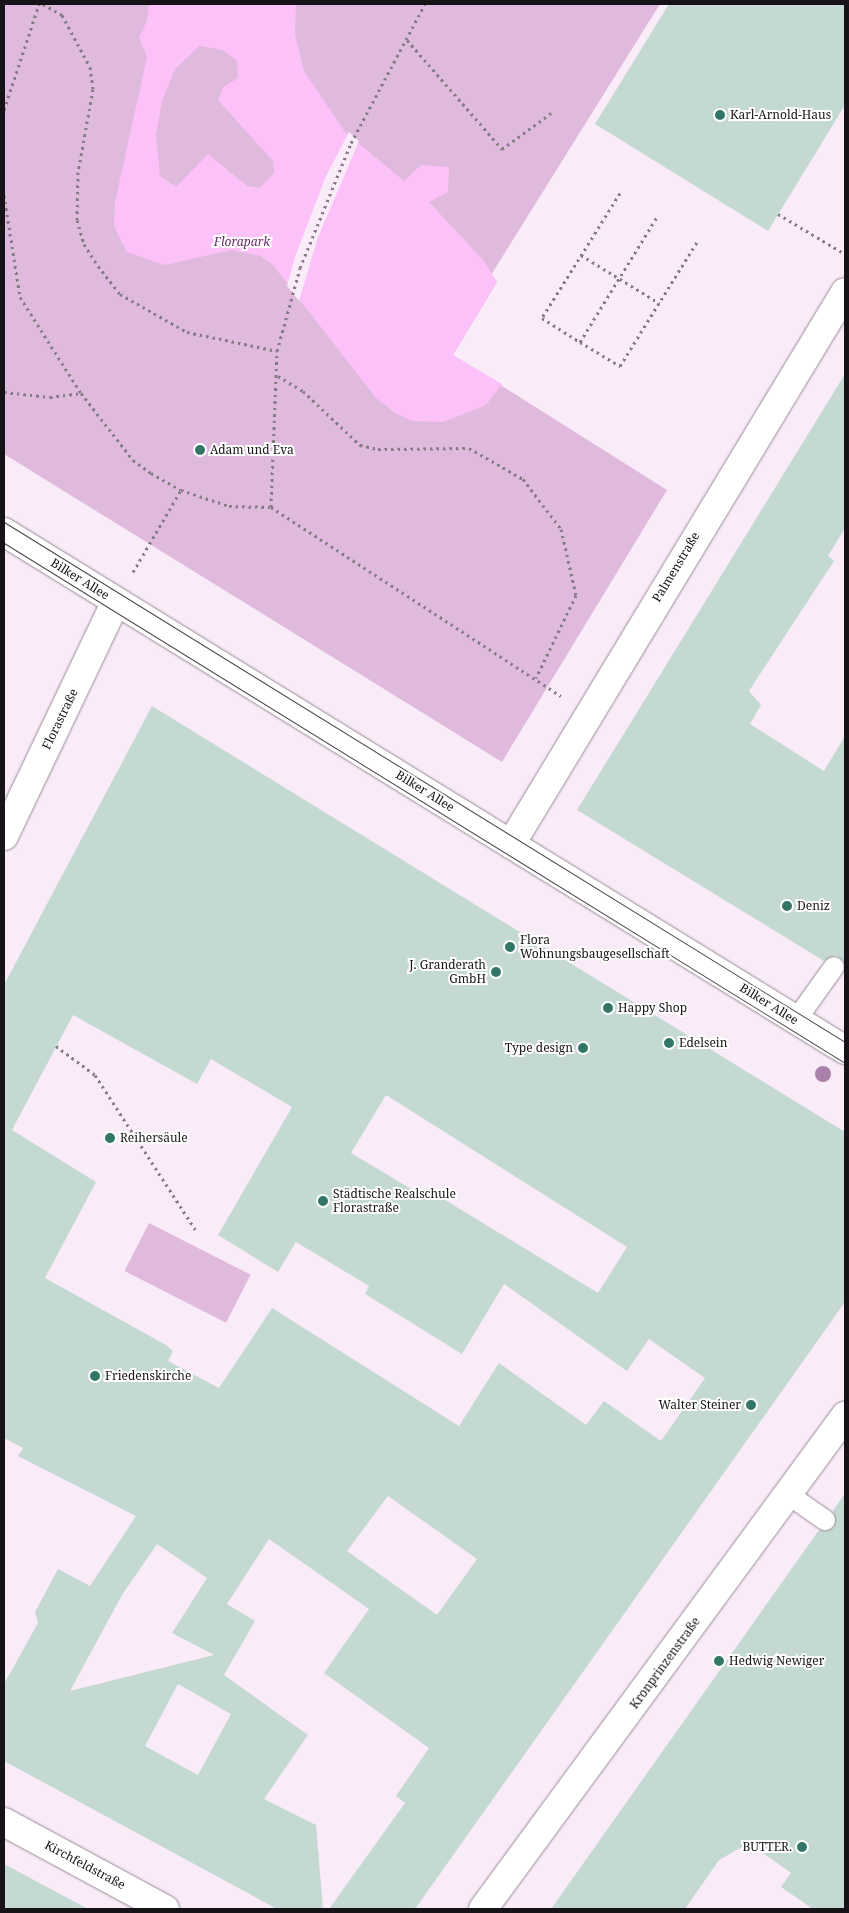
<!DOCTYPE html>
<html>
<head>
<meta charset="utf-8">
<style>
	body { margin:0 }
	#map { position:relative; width:849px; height:1913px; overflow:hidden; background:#f9ebf8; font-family:"Noto Serif",serif }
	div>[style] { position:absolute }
	.green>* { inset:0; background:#e0badd; transform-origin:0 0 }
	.water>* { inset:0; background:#fbc1f8 }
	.pier>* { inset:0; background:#f9ebf8 }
	.building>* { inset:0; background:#c5d9d3 }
	.path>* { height:3px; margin-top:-1.5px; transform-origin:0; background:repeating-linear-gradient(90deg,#847b84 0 2.5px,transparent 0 6.5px) }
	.roads { filter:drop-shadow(0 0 1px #998c98) drop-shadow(0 0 1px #998c98) }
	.service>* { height:20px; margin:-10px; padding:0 10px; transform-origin:10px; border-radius:10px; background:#fff }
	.minor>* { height:28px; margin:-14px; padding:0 14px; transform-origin:14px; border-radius:14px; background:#fff }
	.tertiary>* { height:28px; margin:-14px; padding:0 14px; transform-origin:14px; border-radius:14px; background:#fff }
	.tram>* { height:1px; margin:-0.5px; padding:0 0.5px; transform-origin:0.5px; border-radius:0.5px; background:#4a434a }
	.trees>* { width:16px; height:16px; margin:-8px; border-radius:50%; background:#ab81aa }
	.dots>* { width:14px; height:14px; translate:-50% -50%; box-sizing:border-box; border:2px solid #fff; border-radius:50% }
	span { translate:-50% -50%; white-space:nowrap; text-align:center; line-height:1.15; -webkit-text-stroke:4px #fff; paint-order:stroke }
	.poi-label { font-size:12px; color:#171217 }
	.left { translate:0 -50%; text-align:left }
	.right { translate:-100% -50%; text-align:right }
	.park-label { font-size:12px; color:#6c2a6b; font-style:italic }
	.street-label { font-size:12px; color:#171217 }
	.frame { position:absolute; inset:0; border:5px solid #171217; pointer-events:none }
</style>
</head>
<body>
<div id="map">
	<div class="green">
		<i style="clip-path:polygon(4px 4px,660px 4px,491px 275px,497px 282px,453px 355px,667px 490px,502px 762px,4px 454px)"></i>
		<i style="left:149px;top:1223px;width:114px;height:54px;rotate:27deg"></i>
	</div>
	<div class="water">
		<i style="clip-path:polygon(evenodd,149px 4px,296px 4px,295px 35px,304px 71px,345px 132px,404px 181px,421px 165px,449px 167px,448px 192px,429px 202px,484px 261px,497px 282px,453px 355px,502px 384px,486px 405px,443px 422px,412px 421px,395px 413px,376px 398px,272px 264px,260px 256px,232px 250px,164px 265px,127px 252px,114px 226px,115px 202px,147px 57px,139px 37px,147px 21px,149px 4px,199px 46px,223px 50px,237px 61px,238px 78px,223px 87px,218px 100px,273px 161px,274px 173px,260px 188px,247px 186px,208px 154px,176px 187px,160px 176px,156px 135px,162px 101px,175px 69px,199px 46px)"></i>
	</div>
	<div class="pier">
		<i style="clip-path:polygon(349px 132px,359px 141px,318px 237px,299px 301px,287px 286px,295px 257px,326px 176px)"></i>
	</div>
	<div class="building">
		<i style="clip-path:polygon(669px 4px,845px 4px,845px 105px,768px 231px,595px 124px)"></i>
		<i style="clip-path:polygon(845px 374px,845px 528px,828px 556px,834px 561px,749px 691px,761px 705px,750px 724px,824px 771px,845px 736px,845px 964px,836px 955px,824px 961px,577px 810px)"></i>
		<i style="clip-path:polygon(evenodd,152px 706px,845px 1132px,845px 1302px,415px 1909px,329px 1909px,405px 1803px,396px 1796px,429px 1748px,324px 1673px,369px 1609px,269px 1539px,227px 1604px,255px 1621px,224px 1675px,308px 1735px,264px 1799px,316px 1825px,323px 1909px,277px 1909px,4px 1761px,4px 1684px,38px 1623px,35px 1612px,58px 1569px,90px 1586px,136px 1516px,18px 1456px,23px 1448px,4px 1438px,4px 985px,152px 706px,73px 1015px,197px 1084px,211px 1059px,292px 1107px,218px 1235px,278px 1272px,296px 1242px,369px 1286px,365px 1294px,462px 1354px,504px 1284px,627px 1371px,649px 1339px,705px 1378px,661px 1441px,604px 1401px,586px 1425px,499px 1363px,459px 1426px,272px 1308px,219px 1388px,168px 1361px,173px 1351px,166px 1345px,45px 1278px,96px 1182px,12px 1130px,73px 1015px,152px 706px,386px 1095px,627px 1247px,598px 1293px,427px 1189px,423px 1196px,351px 1153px,386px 1095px,152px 706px,388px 1496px,477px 1559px,437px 1615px,347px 1551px,388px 1496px,152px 706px,157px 1544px,207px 1578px,172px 1633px,214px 1655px,70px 1691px,122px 1595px,157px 1544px,152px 706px,178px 1684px,231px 1714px,198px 1775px,145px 1746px,178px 1684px)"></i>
		<i style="clip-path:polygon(845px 1493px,845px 1909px,813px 1909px,781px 1887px,791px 1873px,749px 1843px,719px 1860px,685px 1909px,551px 1909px,819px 1530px,834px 1527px,833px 1511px)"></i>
		<i style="clip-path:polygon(4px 1864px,88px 1909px,4px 1909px)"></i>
	</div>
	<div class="path">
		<i style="left:43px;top:4px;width:22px;rotate:30deg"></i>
		<i style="left:62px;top:15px;width:59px;rotate:61.7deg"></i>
		<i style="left:90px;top:67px;width:22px;rotate:82deg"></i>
		<i style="left:93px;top:89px;width:84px;rotate:100.2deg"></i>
		<i style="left:78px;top:172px;width:48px;rotate:91.2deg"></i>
		<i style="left:77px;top:220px;width:25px;rotate:74deg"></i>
		<i style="left:84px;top:244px;width:26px;rotate:58deg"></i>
		<i style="left:98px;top:266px;width:36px;rotate:52deg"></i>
		<i style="left:120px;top:294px;width:77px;rotate:29.6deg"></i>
		<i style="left:187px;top:332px;width:92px;rotate:11.9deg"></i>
		<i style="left:407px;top:40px;width:145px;rotate:48.9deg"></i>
		<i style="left:502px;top:149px;width:61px;rotate:-36.3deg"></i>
		<i style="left:4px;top:110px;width:112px;rotate:-71.7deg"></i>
		<i style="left:620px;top:193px;width:147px;rotate:122deg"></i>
		<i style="left:542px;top:318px;width:45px;rotate:32.3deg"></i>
		<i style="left:580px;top:342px;width:47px;rotate:31deg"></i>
		<i style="left:620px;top:366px;width:146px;rotate:-58.2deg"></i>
		<i style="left:4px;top:195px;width:103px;rotate:81.1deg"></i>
		<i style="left:20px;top:297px;width:114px;rotate:57.6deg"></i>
		<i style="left:778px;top:214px;width:78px;rotate:30.8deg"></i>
		<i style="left:581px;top:255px;width:92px;rotate:31.6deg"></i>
		<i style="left:580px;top:342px;width:147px;rotate:-58.4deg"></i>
		<i style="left:278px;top:376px;width:29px;rotate:31deg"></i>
		<i style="left:303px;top:391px;width:79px;rotate:43.5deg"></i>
		<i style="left:360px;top:445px;width:18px;rotate:13deg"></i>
		<i style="left:378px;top:449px;width:91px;rotate:-0.6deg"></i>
		<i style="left:469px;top:448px;width:62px;rotate:29.9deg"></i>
		<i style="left:523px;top:479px;width:63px;rotate:52.8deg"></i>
		<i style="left:561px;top:529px;width:68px;rotate:77.2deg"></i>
		<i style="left:576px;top:595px;width:92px;rotate:115.7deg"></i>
		<i style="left:4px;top:392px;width:46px;rotate:6.2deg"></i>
		<i style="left:50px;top:397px;width:31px;rotate:-7deg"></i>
		<i style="left:81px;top:393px;width:85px;rotate:52.2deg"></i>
		<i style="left:133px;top:460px;width:22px;rotate:36deg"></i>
		<i style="left:151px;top:473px;width:34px;rotate:30deg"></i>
		<i style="left:181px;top:490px;width:51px;rotate:18.4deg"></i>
		<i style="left:229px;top:506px;width:42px;rotate:1.4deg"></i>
		<i style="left:271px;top:507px;width:346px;rotate:33.1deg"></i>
		<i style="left:271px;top:507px;width:156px;rotate:-87.8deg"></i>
		<i style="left:277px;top:351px;width:86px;rotate:-74.5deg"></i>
		<i style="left:300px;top:268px;width:135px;rotate:-67.8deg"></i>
		<i style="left:351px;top:143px;width:157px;rotate:-62deg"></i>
		<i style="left:133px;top:572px;width:95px;rotate:-59.7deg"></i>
		<i style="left:56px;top:1046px;width:49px;rotate:36.6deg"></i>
		<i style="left:95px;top:1075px;width:184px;rotate:57deg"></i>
	</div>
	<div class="roads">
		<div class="service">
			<i style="left:796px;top:1020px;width:65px;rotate:-54.4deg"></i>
			<i style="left:789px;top:1495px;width:44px;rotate:34.8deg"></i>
		</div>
		<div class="minor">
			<i style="left:4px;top:836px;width:260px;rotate:-64.5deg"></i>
			<i style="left:511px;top:844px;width:645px;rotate:-58.82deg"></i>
			<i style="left:4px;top:1822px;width:183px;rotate:28.4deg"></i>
			<i style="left:483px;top:1909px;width:612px;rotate:-53.71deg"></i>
		</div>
		<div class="tertiary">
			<i style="left:4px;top:532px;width:988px;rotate:31.63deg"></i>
		</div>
	</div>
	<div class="tram">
		<i style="left:4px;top:522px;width:989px;rotate:31.73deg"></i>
		<i style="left:4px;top:543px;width:989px;rotate:31.73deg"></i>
	</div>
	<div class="trees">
		<i style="left:823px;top:1074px"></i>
	</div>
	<div class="dots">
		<i style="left:720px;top:115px;background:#337668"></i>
		<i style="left:200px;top:450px;background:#337668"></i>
		<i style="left:787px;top:906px;background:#337668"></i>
		<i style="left:510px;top:947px;background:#337668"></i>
		<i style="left:496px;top:972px;background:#337668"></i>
		<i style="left:608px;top:1008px;background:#337668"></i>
		<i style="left:669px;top:1043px;background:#337668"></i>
		<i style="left:583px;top:1048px;background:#337668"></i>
		<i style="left:110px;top:1138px;background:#337668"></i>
		<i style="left:323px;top:1201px;background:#337668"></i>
		<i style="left:95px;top:1376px;background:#337668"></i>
		<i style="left:751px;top:1405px;background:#337668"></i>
		<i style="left:719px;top:1661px;background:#337668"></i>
		<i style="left:802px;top:1847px;background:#337668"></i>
	</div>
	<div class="poi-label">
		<span class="left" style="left:730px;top:115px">Karl-Arnold-Haus</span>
		<span class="left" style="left:210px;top:450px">Adam und Eva</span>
		<span class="left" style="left:797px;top:906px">Deniz</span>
		<span class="left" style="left:520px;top:947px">Flora<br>Wohnungsbaugesellschaft</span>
		<span class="right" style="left:486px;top:972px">J. Granderath<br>GmbH</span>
		<span class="left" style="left:618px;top:1008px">Happy Shop</span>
		<span class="left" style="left:679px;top:1043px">Edelsein</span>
		<span class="right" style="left:573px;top:1048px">Type design</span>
		<span class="left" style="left:120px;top:1138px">Reihersäule</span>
		<span class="left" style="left:333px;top:1201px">Städtische Realschule<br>Florastraße</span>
		<span class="left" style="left:105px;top:1376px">Friedenskirche</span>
		<span class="right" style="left:741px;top:1405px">Walter Steiner</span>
		<span class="left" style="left:729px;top:1661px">Hedwig Newiger</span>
		<span class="right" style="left:792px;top:1847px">BUTTER.</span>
	</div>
	<div class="park-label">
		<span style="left:242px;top:242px">Florapark</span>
	</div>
	<div class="street-label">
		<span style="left:676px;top:567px;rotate:-59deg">Palmenstraße</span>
		<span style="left:80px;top:579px;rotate:32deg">Bilker Allee</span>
		<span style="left:60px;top:719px;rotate:-64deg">Florastraße</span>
		<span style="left:425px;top:791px;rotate:32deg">Bilker Allee</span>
		<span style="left:769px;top:1004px;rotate:32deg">Bilker Allee</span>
		<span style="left:665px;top:1663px;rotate:-54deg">Kronprinzenstraße</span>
		<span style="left:85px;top:1865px;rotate:28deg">Kirchfeldstraße</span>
	</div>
	<div class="frame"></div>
</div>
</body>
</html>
